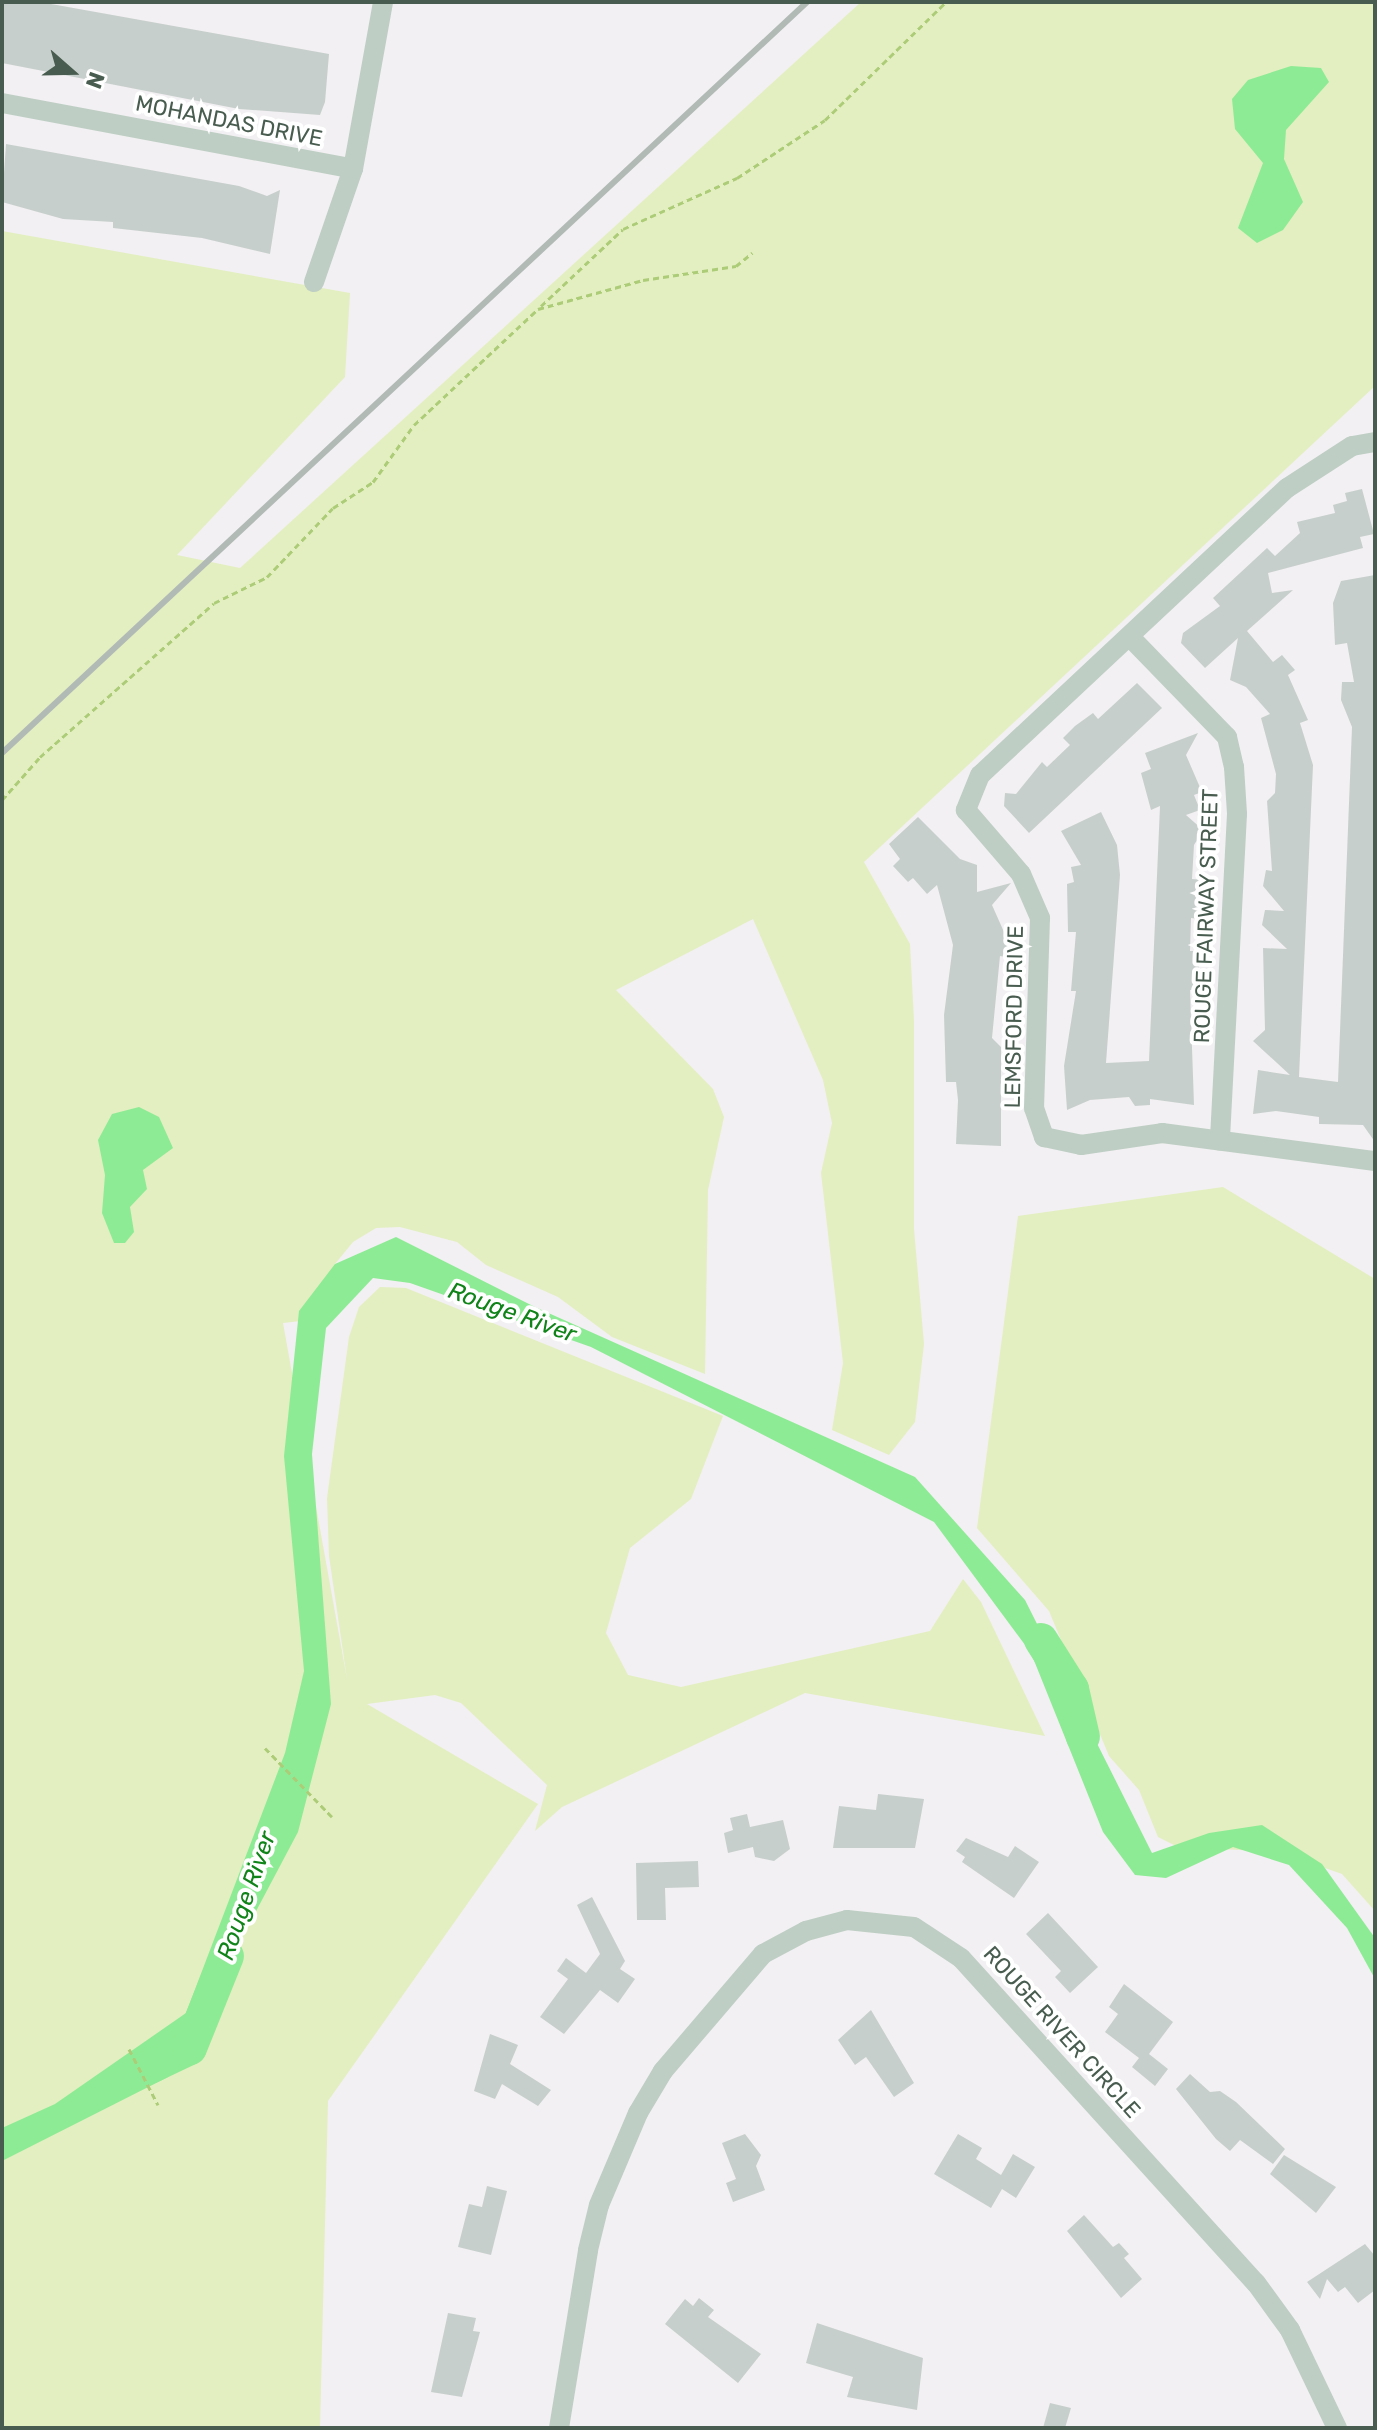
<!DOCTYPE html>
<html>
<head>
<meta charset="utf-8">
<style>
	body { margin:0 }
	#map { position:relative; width:1377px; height:2430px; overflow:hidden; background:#f2f0f2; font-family:Rubik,sans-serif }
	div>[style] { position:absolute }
	.green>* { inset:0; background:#e3efc0 }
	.water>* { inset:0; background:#8eeb95 }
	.river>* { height:34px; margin:-17px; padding:0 17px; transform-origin:17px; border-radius:17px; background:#8eeb95 }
	.building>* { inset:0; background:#c7cfcc }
	.path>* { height:3px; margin-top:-1.5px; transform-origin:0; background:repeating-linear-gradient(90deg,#accc78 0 6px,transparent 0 10px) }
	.street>* { height:20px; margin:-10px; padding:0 10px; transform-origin:10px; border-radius:10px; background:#becec4 }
	.rail>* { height:6px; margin:-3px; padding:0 3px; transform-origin:3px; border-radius:3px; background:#b2bab6 }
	span { translate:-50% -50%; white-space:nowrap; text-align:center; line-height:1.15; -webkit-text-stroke:8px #fff; paint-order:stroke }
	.street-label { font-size:22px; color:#485d4f }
	.water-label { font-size:24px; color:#108319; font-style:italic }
	.frame { position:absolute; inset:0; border:4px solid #485d4f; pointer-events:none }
	.north { position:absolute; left:32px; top:32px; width:80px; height:80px; -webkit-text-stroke:6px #fff; paint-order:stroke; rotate:110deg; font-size:22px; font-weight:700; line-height:32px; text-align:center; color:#485d4f }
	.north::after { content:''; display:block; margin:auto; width:28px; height:36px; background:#485d4f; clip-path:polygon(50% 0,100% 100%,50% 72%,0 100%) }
</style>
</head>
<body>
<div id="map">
	<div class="green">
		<i style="clip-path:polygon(861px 2px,1375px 2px,1375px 386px,864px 862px,910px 944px,914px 1021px,914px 1229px,924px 1344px,915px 1422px,889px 1455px,832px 1430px,843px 1363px,821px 1173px,832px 1123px,823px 1080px,753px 919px,616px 990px,713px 1089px,724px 1117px,708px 1190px,705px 1374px,612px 1337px,558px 1297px,486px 1265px,457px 1242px,400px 1227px,376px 1228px,353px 1242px,335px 1264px,318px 1319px,283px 1323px,347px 1679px,329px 1556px,327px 1498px,349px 1337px,359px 1307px,380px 1287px,406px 1288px,723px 1416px,691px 1499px,630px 1548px,606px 1633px,628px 1675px,681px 1687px,930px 1631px,963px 1579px,981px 1602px,1045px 1736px,805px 1693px,562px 1807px,535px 1831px,547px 1785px,461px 1703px,435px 1695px,367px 1704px,538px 1804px,328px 2101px,320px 2428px,2px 2428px,2px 231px,350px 293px,345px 377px,177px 555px,240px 568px)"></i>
		<i style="clip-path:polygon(1223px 1187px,1375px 1279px,1375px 1911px,1342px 1874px,1280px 1852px,1178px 1847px,1158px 1837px,1139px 1790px,1109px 1756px,1049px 1611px,977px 1528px,1018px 1216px)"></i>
	</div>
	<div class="water">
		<i style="clip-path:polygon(1291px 66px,1321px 68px,1329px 82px,1286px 130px,1284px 159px,1303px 202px,1283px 230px,1257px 243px,1238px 228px,1263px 163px,1235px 129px,1232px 99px,1248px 80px)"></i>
		<i style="clip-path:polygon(139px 1107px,159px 1117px,173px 1148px,143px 1170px,147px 1189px,130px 1207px,134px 1232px,125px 1243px,114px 1243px,102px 1213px,105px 1175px,98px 1140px,112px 1114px)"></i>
		<i style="clip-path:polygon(396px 1237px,535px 1307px,915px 1477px,1025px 1600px,1152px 1853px,1209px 1833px,1262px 1825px,1322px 1864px,1375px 1938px,1375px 1979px,1347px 1928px,1289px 1865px,1233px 1847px,1166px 1878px,1135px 1875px,1103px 1832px,1031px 1653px,934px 1522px,591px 1347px,410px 1283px,373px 1278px,326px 1328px,312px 1454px,331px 1704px,298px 1832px,168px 2077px,2px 2161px,2px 2128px,55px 2104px,186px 2013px,285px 1753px,304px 1671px,284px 1456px,299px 1311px,335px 1264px)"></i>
	</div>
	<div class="river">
		<i style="left:1041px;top:1640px;width:58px;rotate:57.7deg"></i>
		<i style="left:1072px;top:1689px;width:49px;rotate:77.1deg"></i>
		<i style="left:139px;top:2072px;width:56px;rotate:-25.2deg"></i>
		<i style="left:190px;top:2048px;width:99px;rotate:-68.1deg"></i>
	</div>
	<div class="building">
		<i style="clip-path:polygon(2px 2px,40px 2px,329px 54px,325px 102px,320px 115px,239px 109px,2px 63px)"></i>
		<i style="clip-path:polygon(6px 144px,239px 186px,267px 196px,280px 190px,270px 254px,202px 238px,113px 228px,113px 222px,63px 219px,2px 202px)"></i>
		<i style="clip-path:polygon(1362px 489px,1374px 534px,1360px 537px,1363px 548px,1268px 573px,1272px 593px,1293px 590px,1247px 631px,1273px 662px,1282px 655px,1295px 670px,1288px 675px,1308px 720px,1300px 723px,1313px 765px,1299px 1077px,1338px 1082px,1352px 727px,1341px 700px,1342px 682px,1354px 682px,1347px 643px,1335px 645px,1333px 603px,1341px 581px,1375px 575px,1375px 1142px,1363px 1125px,1319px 1124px,1319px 1117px,1276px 1111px,1253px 1114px,1258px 1070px,1290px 1075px,1253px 1041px,1265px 1030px,1263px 948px,1287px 949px,1262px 925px,1265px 910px,1284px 911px,1263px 886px,1266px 870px,1272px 871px,1267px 801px,1275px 793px,1276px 774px,1261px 718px,1270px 714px,1246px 687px,1230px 680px,1238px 638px,1205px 668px,1181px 643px,1183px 633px,1220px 606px,1213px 598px,1267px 548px,1275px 556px,1300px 533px,1297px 522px,1335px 513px,1333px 505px,1347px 501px,1345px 493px)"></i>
		<i style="clip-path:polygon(1137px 683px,1162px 708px,1029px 833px,1004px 806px,1005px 793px,1016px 794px,1042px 762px,1047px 767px,1070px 745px,1063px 738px,1075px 726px,1093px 713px,1098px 719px)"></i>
		<i style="clip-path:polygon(1198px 733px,1186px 755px,1202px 792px,1194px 795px,1200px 810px,1186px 815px,1203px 830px,1194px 845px,1192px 879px,1204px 880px,1199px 919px,1191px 918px,1190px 951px,1201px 951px,1196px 990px,1190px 990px,1194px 1105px,1150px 1099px,1150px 1105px,1135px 1106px,1129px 1097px,1090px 1100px,1067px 1110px,1064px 1066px,1076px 991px,1071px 991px,1076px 932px,1068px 932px,1067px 884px,1074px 882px,1071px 867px,1081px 865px,1061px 831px,1101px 812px,1117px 845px,1120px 875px,1106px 1063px,1149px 1061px,1160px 806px,1151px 810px,1141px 773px,1151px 769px,1145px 753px)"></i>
		<i style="clip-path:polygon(918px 817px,960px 859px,977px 865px,977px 892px,1011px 883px,992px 905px,1008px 941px,1006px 957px,1000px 956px,992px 1038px,1001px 1047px,1001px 1146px,956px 1144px,958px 1100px,956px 1082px,946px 1082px,944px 1015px,953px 945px,937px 885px,927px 894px,913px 878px,908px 882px,893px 866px,900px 859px,889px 844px)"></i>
		<i style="clip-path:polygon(878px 1794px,924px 1799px,915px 1848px,833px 1848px,839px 1806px,876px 1810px)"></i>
		<i style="clip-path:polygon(747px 1814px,750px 1827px,783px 1820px,790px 1849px,774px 1861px,755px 1857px,753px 1847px,728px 1853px,724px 1833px,733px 1830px,730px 1818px)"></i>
		<i style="clip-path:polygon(966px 1838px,1008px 1857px,1015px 1846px,1039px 1862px,1014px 1898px,962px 1862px,965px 1857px,956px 1851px)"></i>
		<i style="clip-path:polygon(698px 1861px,699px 1887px,665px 1888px,666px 1920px,637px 1920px,636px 1863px)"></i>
		<i style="clip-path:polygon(592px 1897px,625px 1961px,620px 1969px,635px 1979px,618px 2003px,600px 1990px,564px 2034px,540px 2017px,568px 1979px,557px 1971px,566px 1958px,586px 1973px,600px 1954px,577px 1905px)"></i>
		<i style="clip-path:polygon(1048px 1913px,1098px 1967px,1070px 1993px,1055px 1977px,1061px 1971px,1026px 1934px)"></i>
		<i style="clip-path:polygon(1124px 1984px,1173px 2022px,1149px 2054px,1168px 2069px,1155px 2086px,1132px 2067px,1139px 2058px,1105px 2032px,1118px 2014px,1109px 2007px)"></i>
		<i style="clip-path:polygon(871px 2010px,914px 2083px,894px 2097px,866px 2057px,855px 2065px,838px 2040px)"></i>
		<i style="clip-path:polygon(490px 2034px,518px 2045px,510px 2064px,551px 2090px,538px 2106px,502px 2084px,495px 2099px,474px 2091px)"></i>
		<i style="clip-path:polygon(1190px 2074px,1210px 2092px,1220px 2091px,1236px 2102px,1285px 2149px,1273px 2164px,1240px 2140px,1230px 2151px,1216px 2139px,1176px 2089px)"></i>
		<i style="clip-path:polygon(745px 2134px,761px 2155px,756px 2166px,765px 2190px,733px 2202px,726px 2183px,736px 2179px,722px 2143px)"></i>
		<i style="clip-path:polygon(958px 2134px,982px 2148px,976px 2159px,1001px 2175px,1013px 2154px,1035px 2167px,1016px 2198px,1002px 2189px,991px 2208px,934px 2174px)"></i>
		<i style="clip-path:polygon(1284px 2155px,1336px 2187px,1316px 2213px,1270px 2174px)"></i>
		<i style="clip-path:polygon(487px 2186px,507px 2191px,491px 2255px,458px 2247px,469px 2204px,482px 2207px)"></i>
		<i style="clip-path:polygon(1084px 2215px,1113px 2247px,1119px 2243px,1129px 2254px,1124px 2258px,1142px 2279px,1121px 2298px,1067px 2231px)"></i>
		<i style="clip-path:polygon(1365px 2244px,1375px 2256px,1375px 2290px,1358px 2303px,1345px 2287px,1338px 2292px,1327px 2279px,1320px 2299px,1307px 2282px)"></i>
		<i style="clip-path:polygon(699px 2298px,714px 2310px,708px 2317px,761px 2354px,738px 2383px,665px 2324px,685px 2299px,693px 2306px)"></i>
		<i style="clip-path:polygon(448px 2313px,476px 2318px,473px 2331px,480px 2332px,462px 2397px,431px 2392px)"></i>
		<i style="clip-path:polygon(817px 2323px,923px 2358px,917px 2410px,847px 2397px,853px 2377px,806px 2363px)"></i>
		<i style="clip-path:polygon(1050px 2403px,1071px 2408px,1065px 2428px,1043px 2428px)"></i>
	</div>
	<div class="path">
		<i style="left:541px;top:306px;width:112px;rotate:-43.2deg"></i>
		<i style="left:623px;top:229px;width:125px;rotate:-24.1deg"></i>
		<i style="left:737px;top:178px;width:105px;rotate:-33.4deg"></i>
		<i style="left:825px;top:120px;width:169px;rotate:-44.3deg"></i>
		<i style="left:2px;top:800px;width:57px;rotate:-48.5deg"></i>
		<i style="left:40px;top:757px;width:232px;rotate:-41.5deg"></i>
		<i style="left:214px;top:603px;width:59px;rotate:-26.1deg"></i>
		<i style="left:267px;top:577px;width:95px;rotate:-46.3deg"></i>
		<i style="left:333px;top:508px;width:48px;rotate:-33deg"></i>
		<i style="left:373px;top:482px;width:70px;rotate:-54.3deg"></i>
		<i style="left:414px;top:425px;width:170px;rotate:-43.1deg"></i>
		<i style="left:538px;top:309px;width:109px;rotate:-15.4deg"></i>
		<i style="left:643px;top:280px;width:94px;rotate:-8.6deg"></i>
		<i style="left:736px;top:266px;width:21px;rotate:-39deg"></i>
		<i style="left:265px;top:1748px;width:96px;rotate:45.8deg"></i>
		<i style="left:129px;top:2049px;width:63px;rotate:62.6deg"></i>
	</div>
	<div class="street">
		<i style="left:2px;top:103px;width:357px;rotate:10.6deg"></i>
		<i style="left:314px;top:282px;width:120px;rotate:-71deg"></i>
		<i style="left:353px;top:169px;width:170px;rotate:-79.8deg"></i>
		<i style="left:1375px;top:442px;width:23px;rotate:170deg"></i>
		<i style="left:1352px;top:446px;width:77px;rotate:147.1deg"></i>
		<i style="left:1287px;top:488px;width:420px;rotate:136.9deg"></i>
		<i style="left:980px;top:775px;width:38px;rotate:112deg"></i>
		<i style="left:966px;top:810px;width:84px;rotate:49.3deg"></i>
		<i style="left:1021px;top:874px;width:48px;rotate:66.6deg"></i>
		<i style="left:1040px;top:918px;width:190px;rotate:91.8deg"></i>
		<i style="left:1034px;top:1108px;width:31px;rotate:71deg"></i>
		<i style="left:1044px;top:1137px;width:38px;rotate:12deg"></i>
		<i style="left:1081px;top:1145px;width:82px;rotate:-8.4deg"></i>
		<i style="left:1162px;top:1133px;width:215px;rotate:7.5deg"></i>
		<i style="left:1131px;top:638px;width:138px;rotate:45.9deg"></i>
		<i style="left:1227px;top:737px;width:31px;rotate:77deg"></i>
		<i style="left:1234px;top:767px;width:47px;rotate:86.3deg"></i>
		<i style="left:1237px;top:814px;width:327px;rotate:93deg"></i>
		<i style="left:559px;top:2428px;width:180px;rotate:-80.7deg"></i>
		<i style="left:588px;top:2250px;width:46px;rotate:-76.3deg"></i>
		<i style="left:599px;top:2205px;width:100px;rotate:-67deg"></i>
		<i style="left:638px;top:2113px;width:49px;rotate:-59.2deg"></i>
		<i style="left:663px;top:2071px;width:154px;rotate:-49.5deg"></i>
		<i style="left:763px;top:1954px;width:49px;rotate:-28.1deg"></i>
		<i style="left:806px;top:1931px;width:42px;rotate:-15deg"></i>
		<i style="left:847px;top:1920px;width:67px;rotate:6deg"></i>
		<i style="left:914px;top:1927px;width:56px;rotate:33.4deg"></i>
		<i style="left:961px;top:1958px;width:439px;rotate:47.8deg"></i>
		<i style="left:1256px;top:2283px;width:58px;rotate:54.1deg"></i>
		<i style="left:1290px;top:2330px;width:109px;rotate:64.4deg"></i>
	</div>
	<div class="rail">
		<i style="left:2px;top:753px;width:1101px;rotate:-43.01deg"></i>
	</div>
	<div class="street-label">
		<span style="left:229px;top:121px;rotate:11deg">MOHANDAS DRIVE</span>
		<span style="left:1206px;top:916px;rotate:-88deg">ROUGE FAIRWAY STREET</span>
		<span style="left:1014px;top:1017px;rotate:-89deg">LEMSFORD DRIVE</span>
		<span style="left:1062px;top:2032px;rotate:48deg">ROUGE RIVER CIRCLE</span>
	</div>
	<div class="water-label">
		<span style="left:512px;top:1313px;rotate:20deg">Rouge River</span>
		<span style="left:247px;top:1896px;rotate:-71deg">Rouge River</span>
	</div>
	<div class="frame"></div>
	<div class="north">N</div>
</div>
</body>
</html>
